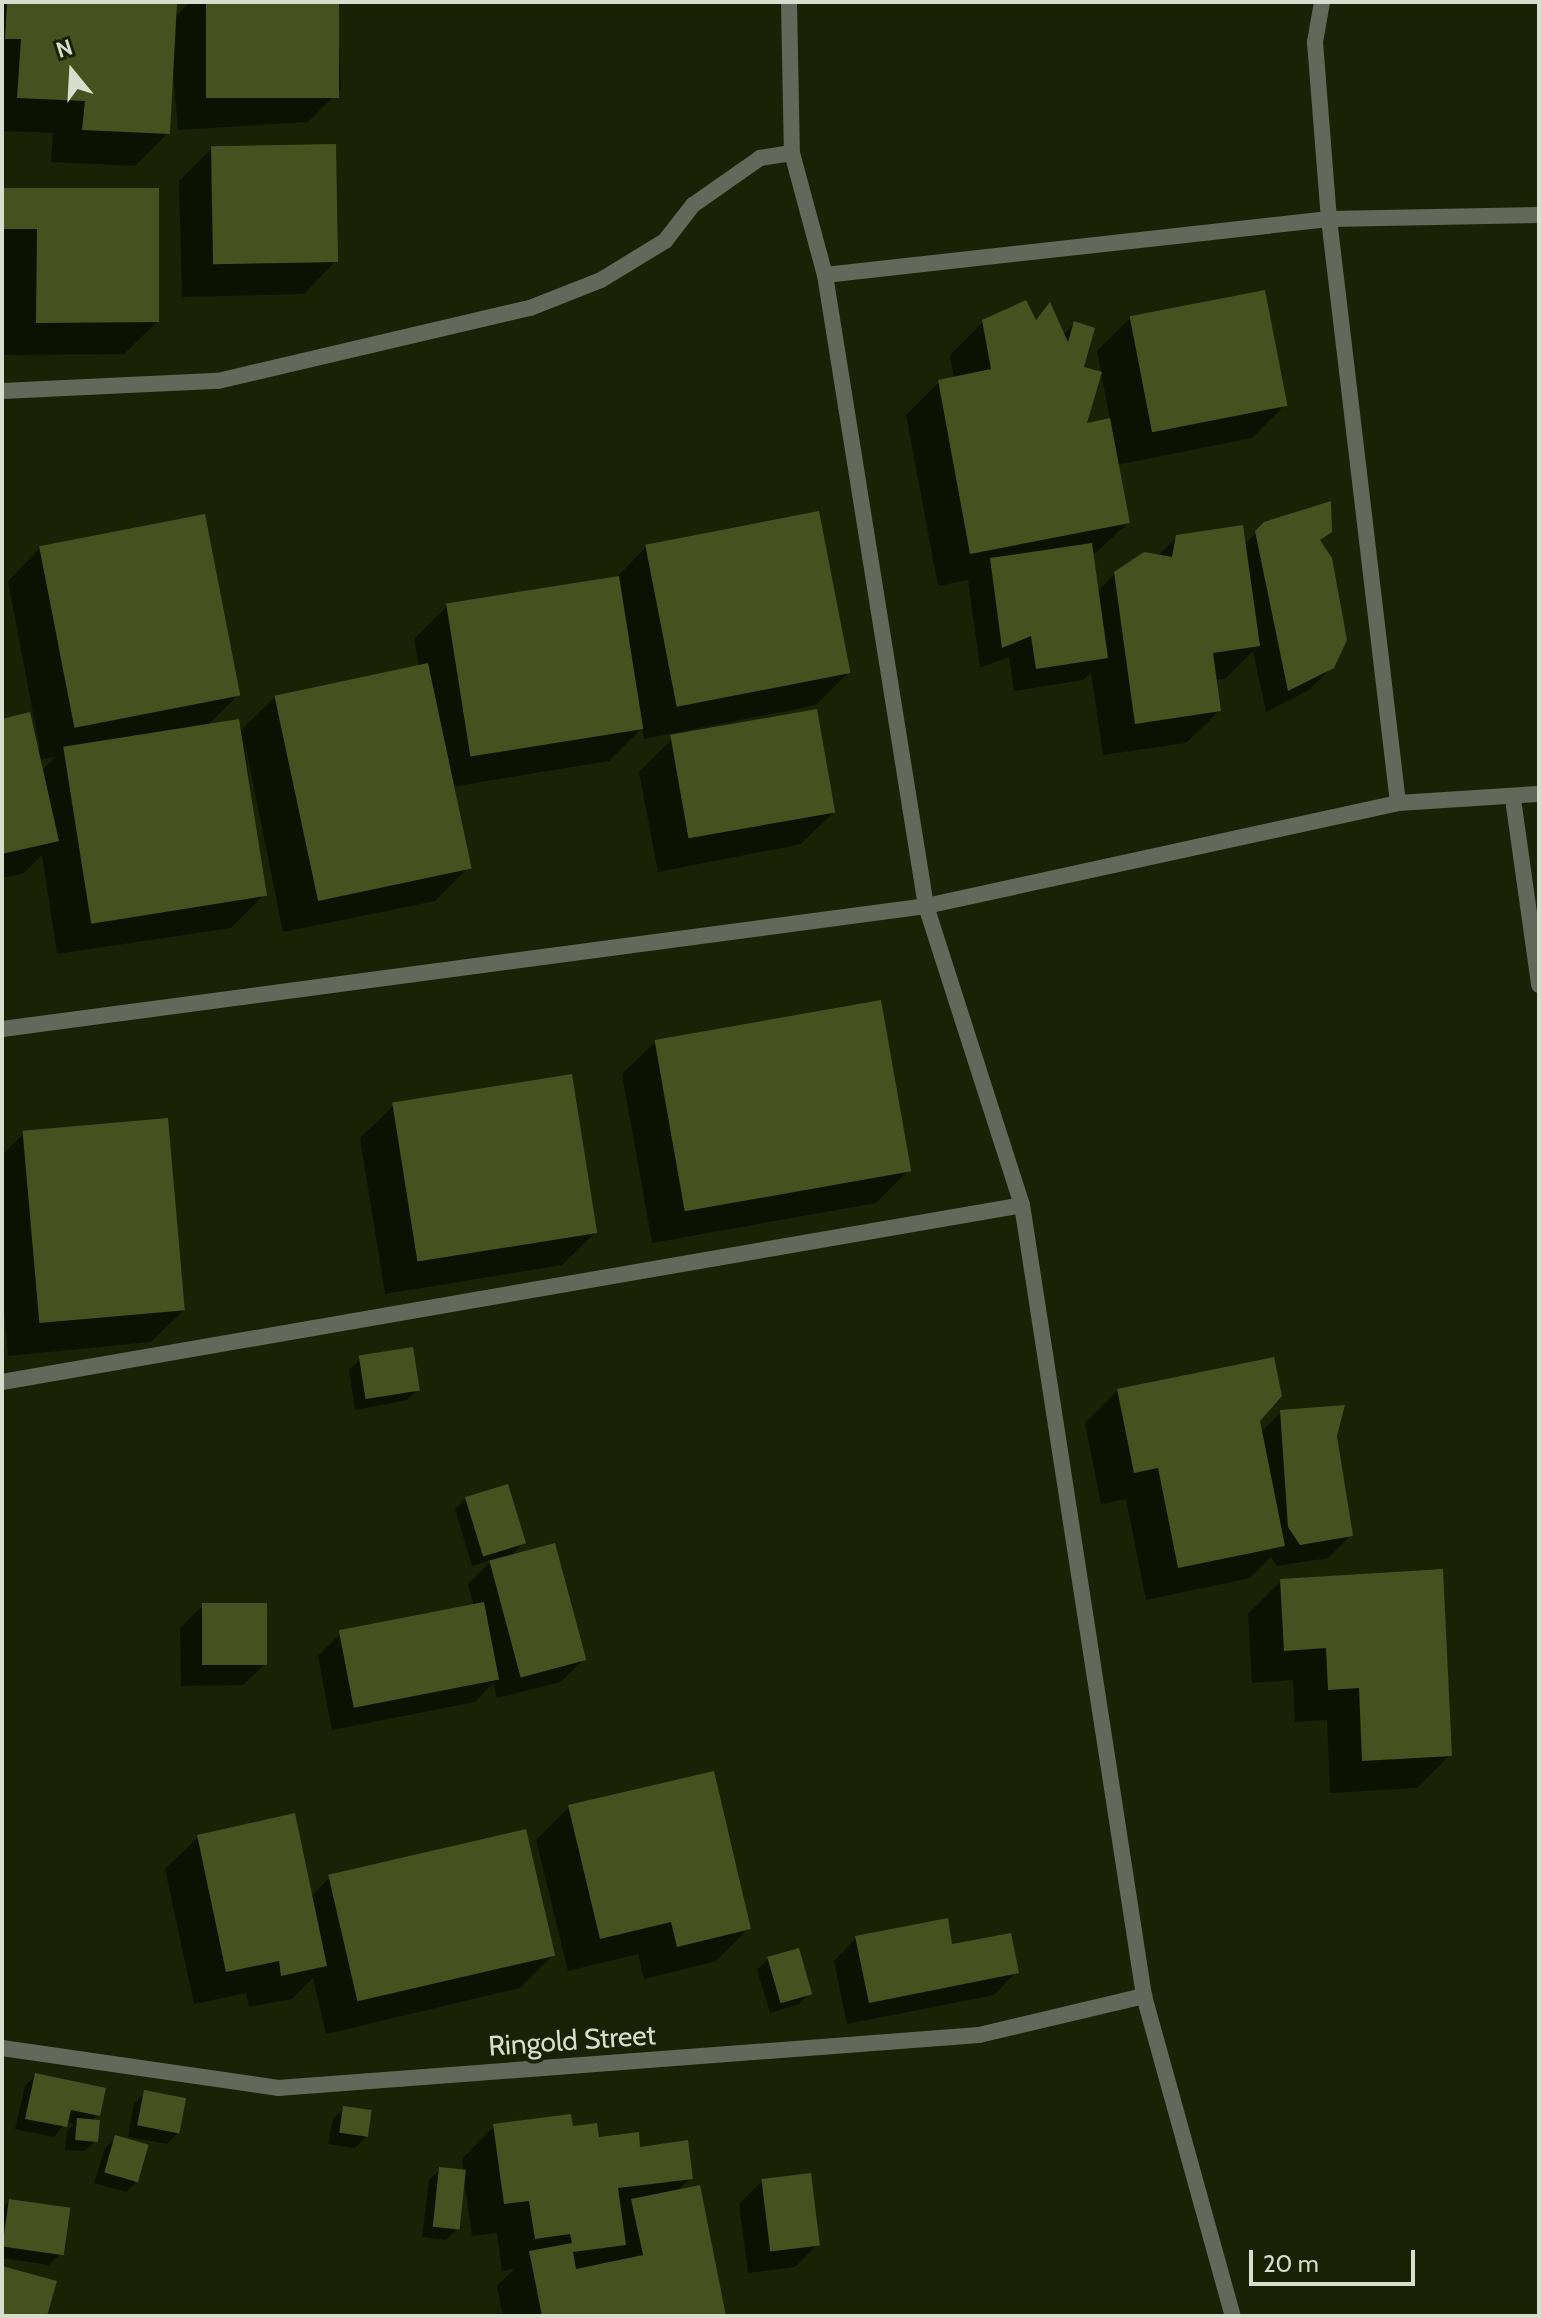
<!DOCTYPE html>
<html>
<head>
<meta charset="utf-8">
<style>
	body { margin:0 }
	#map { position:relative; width:1541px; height:2318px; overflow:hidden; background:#1a2105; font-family:Cabin,sans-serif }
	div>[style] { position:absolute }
	.shadow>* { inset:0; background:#0007 }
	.building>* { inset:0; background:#45521f; transform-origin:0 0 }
	.minor>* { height:16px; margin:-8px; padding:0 8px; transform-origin:8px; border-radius:8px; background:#64685b }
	span { translate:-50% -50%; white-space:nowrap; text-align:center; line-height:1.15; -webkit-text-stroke:8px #1a2105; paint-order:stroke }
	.street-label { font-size:28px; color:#d8decd }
	.frame { position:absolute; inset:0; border:4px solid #d8decd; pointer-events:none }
	.north { position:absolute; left:32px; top:32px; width:80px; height:80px; -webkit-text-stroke:6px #1a2105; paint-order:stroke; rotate:342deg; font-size:22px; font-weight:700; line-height:32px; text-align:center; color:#d8decd }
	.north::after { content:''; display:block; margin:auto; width:28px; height:36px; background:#d8decd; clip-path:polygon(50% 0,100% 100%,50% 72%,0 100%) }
	.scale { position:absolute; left:1249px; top:2250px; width:166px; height:36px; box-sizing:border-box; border:4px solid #d8decd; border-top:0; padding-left:10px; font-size:24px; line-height:28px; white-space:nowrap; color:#d8decd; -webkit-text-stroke:6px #1a2105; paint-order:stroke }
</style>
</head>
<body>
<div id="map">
	<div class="shadow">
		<i style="clip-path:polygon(2px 2px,139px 2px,174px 18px,190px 2px,337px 2px,341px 89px,308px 122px,178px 130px,172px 60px,168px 133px,135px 166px,51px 162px,53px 133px,2px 131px)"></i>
		<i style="clip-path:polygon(212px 148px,336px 261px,304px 294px,182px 297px,179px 181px)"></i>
		<i style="clip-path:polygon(2px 190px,157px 322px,124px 354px,4px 355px)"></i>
		<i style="clip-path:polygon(1050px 306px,1063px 335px,1074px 324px,1085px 425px,1110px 420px,1097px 351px,1130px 318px,1285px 405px,1252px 438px,1117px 465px,1128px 523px,1092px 556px,1097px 592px,1115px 573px,1158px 556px,1177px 537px,1244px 545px,1265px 524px,1330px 531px,1319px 542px,1332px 667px,1309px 690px,1266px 712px,1253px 651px,1225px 679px,1214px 680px,1219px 711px,1186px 743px,1103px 755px,1091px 673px,1083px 680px,1014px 691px,1009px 657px,980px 668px,968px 580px,938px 586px,906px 415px,939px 382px,954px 379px,950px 355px,983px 322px,1034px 321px)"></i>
		<i style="clip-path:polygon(evenodd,646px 547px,849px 672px,816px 705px,644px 739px,642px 728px,609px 761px,451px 787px,468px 868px,435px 901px,283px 932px,244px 738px,264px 895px,231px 928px,57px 954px,42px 855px,24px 873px,2px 878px,2px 721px,40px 750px,8px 581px,40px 548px,237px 696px,207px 726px,239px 732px,275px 697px,419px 667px,414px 639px,447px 606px,615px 579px,646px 547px,55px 757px,41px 771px,39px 760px,55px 757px)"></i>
		<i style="clip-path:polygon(672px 739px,834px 812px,801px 844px,658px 872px,639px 772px)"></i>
		<i style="clip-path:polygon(655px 1042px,909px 1170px,876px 1203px,652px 1243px,622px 1074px)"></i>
		<i style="clip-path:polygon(393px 1106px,595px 1233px,562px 1265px,385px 1294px,360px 1138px)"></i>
		<i style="clip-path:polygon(24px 1133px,184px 1310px,151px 1342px,8px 1356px,2px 1284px,2px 1155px)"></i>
		<i style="clip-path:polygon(360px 1359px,418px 1389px,407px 1400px,355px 1410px,349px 1370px)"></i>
		<i style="clip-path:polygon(1118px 1390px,1260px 1433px,1281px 1412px,1335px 1435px,1351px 1535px,1328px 1558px,1277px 1566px,1271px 1557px,1250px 1578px,1146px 1600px,1126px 1499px,1101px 1504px,1085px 1423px)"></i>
		<i style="clip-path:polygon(466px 1498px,524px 1542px,510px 1557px,583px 1660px,561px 1682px,497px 1698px,493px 1683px,475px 1702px,332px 1730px,318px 1656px,340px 1634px,474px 1606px,468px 1584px,492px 1560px,472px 1566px,455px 1509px)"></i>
		<i style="clip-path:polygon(1281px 1581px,1450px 1755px,1417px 1788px,1330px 1793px,1327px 1720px,1295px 1722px,1293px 1680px,1252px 1683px,1248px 1614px)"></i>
		<i style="clip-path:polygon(203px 1605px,266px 1663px,243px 1685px,181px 1686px,180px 1628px)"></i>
		<i style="clip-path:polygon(569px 1807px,749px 1928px,716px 1961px,644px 1979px,638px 1954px,568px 1971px,536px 1840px)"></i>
		<i style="clip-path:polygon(198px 1837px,311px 1897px,330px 1877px,553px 1955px,520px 1988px,326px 2034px,313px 1978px,292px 1999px,249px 2007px,246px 1993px,194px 2004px,165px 1869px)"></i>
		<i style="clip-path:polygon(856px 1938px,951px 1947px,1016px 1972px,994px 1995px,847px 2024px,834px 1961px)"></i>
		<i style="clip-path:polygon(768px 1959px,810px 1993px,799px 2004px,770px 2013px,757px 1970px)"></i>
		<i style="clip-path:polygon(36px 2075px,98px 2115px,92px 2121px,96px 2140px,85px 2151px,65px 2150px,67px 2131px,74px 2124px,66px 2122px,54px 2137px,15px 2129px,25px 2086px)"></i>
		<i style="clip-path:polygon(145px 2093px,178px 2133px,167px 2144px,128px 2137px,134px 2104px)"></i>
		<i style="clip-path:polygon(344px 2108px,366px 2137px,355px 2148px,328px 2144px,333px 2119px)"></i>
		<i style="clip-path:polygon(494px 2126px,571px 2128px,639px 2149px,691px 2178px,677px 2191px,724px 2316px,503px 2316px,497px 2286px,514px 2269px,502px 2271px,497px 2233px,472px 2236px,464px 2180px,457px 2229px,446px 2240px,422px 2237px,429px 2180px,440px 2169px,463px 2171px,462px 2159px)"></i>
		<i style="clip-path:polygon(116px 2137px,137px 2181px,126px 2192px,94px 2183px,105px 2148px)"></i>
		<i style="clip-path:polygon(762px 2181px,818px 2244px,795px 2267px,748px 2273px,739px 2204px)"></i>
		<i style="clip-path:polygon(10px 2201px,60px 2254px,49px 2265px,2px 2258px,2px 2208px)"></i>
		<i style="clip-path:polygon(2px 2268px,54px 2282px,45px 2316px,2px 2316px)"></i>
	</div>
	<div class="building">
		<i style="clip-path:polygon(7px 2px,177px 2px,170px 134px,82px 130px,85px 101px,17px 98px,21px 39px,5px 39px)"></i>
		<i style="left:206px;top:2px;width:133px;height:96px"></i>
		<i style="left:336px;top:144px;width:118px;height:125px;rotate:89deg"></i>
		<i style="clip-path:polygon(2px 188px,159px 188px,159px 322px,36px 323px,37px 229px,2px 229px)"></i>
		<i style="left:1265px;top:290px;width:118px;height:138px;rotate:79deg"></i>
		<i style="clip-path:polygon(1026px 300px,1036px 320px,1050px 302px,1068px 342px,1074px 321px,1095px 328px,1084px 367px,1102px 372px,1087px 423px,1110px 418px,1130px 523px,970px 554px,938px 380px,991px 369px,982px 320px)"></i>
		<i style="clip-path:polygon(1331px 501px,1332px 532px,1320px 540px,1332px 558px,1347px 640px,1334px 668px,1288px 691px,1255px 531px,1264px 522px)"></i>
		<i style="left:819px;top:511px;width:165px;height:177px;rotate:79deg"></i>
		<i style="left:205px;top:514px;width:185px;height:169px;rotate:79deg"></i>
		<i style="clip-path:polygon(1243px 525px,1260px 646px,1213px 653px,1221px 711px,1135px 724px,1114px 572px,1144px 552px,1172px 557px,1176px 535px)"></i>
		<i style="clip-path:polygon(1092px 543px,1108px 658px,1036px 669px,1031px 636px,1002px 648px,990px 558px)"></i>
		<i style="left:619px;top:576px;width:155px;height:175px;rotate:81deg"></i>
		<i style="left:428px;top:663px;width:210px;height:157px;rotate:78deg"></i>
		<i style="left:817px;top:709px;width:105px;height:149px;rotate:80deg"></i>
		<i style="clip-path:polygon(30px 712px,59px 841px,2px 854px,2px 719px)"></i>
		<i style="left:239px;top:719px;width:179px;height:178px;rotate:81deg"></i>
		<i style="left:881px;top:1000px;width:174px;height:230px;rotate:80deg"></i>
		<i style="left:572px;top:1074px;width:161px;height:182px;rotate:81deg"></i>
		<i style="left:168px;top:1118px;width:193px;height:146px;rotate:85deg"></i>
		<i style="left:413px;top:1347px;width:44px;height:55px;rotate:81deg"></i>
		<i style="clip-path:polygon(1274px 1357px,1282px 1396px,1260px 1421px,1285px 1546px,1178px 1568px,1158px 1468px,1134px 1473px,1117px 1389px)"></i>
		<i style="clip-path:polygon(1345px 1405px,1337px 1436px,1353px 1536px,1300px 1545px,1288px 1527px,1280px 1410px)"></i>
		<i style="left:508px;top:1484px;width:62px;height:45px;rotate:73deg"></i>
		<i style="left:555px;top:1543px;width:121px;height:68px;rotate:75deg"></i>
		<i style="clip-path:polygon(1443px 1569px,1452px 1756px,1362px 1761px,1359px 1688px,1328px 1690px,1326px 1648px,1284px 1651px,1280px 1579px)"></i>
		<i style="left:484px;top:1602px;width:79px;height:148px;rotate:79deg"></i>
		<i style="left:202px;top:1603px;width:65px;height:62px"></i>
		<i style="clip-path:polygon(714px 1771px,751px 1929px,677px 1947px,671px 1922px,600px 1939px,568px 1805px)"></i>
		<i style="clip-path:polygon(295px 1813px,327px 1966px,281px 1976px,279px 1961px,226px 1972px,197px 1835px)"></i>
		<i style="left:526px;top:1829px;width:130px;height:203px;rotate:77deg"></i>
		<i style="clip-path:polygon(948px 1918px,952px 1944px,1011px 1933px,1019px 1973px,869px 2003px,855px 1936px)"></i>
		<i style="left:799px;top:1948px;width:48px;height:33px;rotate:74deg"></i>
		<i style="clip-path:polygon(35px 2073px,106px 2088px,100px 2116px,71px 2110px,67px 2127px,25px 2119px)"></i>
		<i style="left:144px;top:2090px;width:43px;height:36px;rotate:11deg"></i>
		<i style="left:343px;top:2106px;width:29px;height:27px;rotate:8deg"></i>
		<i style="clip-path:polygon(571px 2114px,573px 2126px,597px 2123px,599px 2137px,639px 2132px,640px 2147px,688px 2140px,693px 2179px,618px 2188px,626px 2245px,573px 2252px,576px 2269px,643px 2255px,631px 2199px,700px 2185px,726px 2316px,542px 2316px,529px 2251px,572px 2243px,570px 2234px,535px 2239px,529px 2201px,504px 2204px,493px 2124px)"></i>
		<i style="left:77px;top:2118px;width:23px;height:22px;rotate:5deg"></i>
		<i style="left:115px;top:2135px;width:35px;height:39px;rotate:16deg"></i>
		<i style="left:439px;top:2167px;width:27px;height:60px;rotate:6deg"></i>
		<i style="left:811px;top:2173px;width:73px;height:50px;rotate:83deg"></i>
		<i style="left:9px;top:2199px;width:62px;height:48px;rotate:8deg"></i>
		<i style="clip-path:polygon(2px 2266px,57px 2281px,47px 2316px,2px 2314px)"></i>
	</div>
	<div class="minor">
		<i style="left:789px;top:2px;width:151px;rotate:88.9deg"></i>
		<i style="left:1322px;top:2px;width:41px;rotate:99.9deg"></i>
		<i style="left:1315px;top:42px;width:178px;rotate:85.5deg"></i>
		<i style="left:1329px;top:219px;width:588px;rotate:83.26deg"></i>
		<i style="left:825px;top:275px;width:639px;rotate:80.91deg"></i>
		<i style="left:926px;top:906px;width:314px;rotate:72.2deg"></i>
		<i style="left:1022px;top:1205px;width:800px;rotate:81.23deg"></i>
		<i style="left:1144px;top:1996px;width:332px;rotate:74.5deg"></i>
		<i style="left:2px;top:391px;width:216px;rotate:-2.7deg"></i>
		<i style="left:218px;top:381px;width:320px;rotate:-13.2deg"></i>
		<i style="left:530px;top:308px;width:76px;rotate:-21.5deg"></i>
		<i style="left:601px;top:280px;width:75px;rotate:-31.4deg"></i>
		<i style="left:665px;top:241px;width:46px;rotate:-52.1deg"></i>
		<i style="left:693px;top:205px;width:82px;rotate:-35deg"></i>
		<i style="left:760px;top:158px;width:32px;rotate:-9deg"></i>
		<i style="left:792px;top:153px;width:126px;rotate:74.9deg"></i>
		<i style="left:825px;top:275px;width:507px;rotate:-6.34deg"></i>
		<i style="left:1329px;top:219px;width:210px;rotate:-1.1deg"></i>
		<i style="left:1513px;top:799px;width:188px;rotate:82deg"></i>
		<i style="left:2px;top:1029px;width:932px;rotate:-7.58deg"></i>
		<i style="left:926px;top:906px;width:483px;rotate:-12.3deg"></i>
		<i style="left:1398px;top:803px;width:141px;rotate:-3.7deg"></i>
		<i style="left:2px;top:1382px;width:1035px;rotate:-9.84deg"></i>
		<i style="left:2px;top:2048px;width:279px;rotate:8.2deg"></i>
		<i style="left:278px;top:2088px;width:703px;rotate:-4.32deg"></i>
		<i style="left:979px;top:2035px;width:170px;rotate:-13.3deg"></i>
	</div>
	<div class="street-label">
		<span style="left:572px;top:2040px;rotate:-4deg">Ringold Street</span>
	</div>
	<div class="frame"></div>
	<div class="north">N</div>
	<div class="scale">20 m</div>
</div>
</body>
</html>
